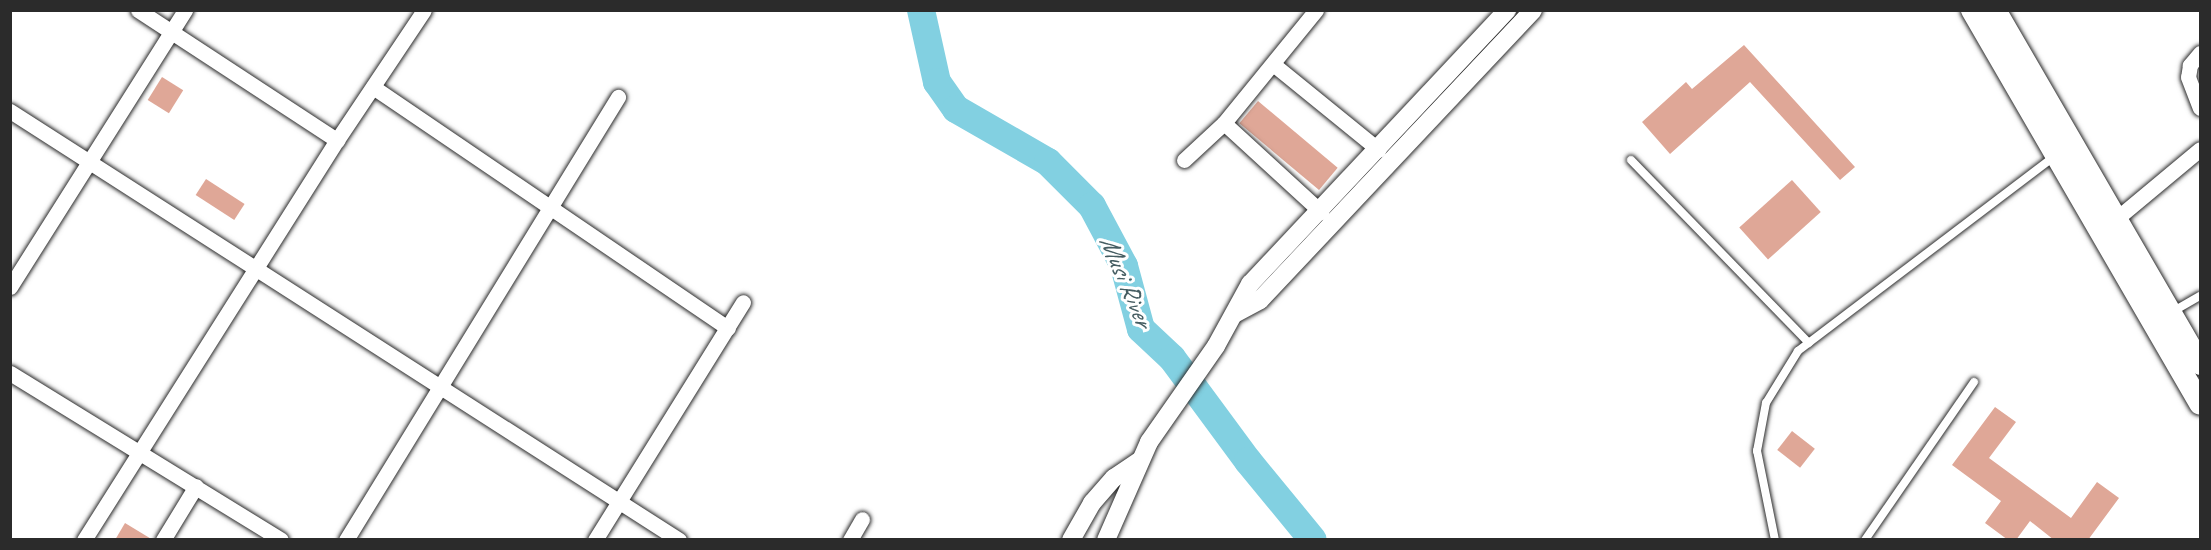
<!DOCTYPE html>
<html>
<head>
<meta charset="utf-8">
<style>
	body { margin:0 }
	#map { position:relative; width:2211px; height:550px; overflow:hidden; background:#fff; font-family:Caveat,sans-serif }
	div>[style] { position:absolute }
	.river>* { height:28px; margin:-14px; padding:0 14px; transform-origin:14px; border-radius:14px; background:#82d0e1 }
	.building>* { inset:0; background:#dfa797; transform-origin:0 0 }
	.roads { filter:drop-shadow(0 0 2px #2b2b2b) drop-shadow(0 0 2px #2b2b2b) }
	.service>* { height:8px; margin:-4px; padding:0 4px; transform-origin:4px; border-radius:4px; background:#fff }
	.minor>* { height:15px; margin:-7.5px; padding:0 7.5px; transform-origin:7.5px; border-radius:7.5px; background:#fff }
	.tertiary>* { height:18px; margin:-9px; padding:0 9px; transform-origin:9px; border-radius:9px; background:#fff }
	.primary>* { height:22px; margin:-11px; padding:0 11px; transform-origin:11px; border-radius:11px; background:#fff }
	span { translate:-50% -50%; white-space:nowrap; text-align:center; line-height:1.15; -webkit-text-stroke:6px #fff; paint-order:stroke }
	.water-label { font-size:27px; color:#455d62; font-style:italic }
	.frame { position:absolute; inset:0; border:12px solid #2b2b2b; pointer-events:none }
</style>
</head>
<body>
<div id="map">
	<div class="river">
		<i style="left:921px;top:10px;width:74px;rotate:77.5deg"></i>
		<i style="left:937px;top:82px;width:33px;rotate:55deg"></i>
		<i style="left:956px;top:109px;width:106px;rotate:29.9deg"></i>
		<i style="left:1048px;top:162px;width:62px;rotate:45deg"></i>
		<i style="left:1092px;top:206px;width:68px;rotate:61.9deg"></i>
		<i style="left:1124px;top:266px;width:65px;rotate:74.9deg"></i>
		<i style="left:1141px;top:329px;width:42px;rotate:43.1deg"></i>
		<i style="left:1172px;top:358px;width:128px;rotate:53.6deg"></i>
		<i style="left:1248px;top:461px;width:102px;rotate:50.6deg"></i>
	</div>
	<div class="building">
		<i style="clip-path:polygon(1744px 45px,1855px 167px,1840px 180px,1750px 82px,1670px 154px,1642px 122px,1686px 82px,1692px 89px)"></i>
		<i style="left:162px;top:77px;width:25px;height:27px;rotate:32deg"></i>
		<i style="left:1258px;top:101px;width:104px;height:29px;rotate:40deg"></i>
		<i style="left:206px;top:179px;width:46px;height:19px;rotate:33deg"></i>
		<i style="left:1792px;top:180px;width:43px;height:71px;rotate:48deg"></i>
		<i style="clip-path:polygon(1995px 407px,2016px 422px,1989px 458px,2071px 518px,2097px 482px,2119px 498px,2088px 540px,2054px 540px,2030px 521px,2016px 540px,2008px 540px,1985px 523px,2001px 501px,1952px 465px)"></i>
		<i style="left:1792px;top:431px;width:29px;height:24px;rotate:38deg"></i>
		<i style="clip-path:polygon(125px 523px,153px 540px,115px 540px)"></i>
	</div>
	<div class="roads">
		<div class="service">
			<i style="left:1631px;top:160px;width:255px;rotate:45.8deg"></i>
			<i style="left:2172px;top:312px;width:32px;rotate:-30deg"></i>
			<i style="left:1775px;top:540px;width:91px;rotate:-101.4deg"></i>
			<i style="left:1757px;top:451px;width:49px;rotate:-79.4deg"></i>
			<i style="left:1766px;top:403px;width:61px;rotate:-58.4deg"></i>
			<i style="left:1798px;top:351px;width:321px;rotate:-37.2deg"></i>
			<i style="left:1865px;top:540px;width:192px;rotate:-55.4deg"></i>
		</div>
		<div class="minor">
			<i style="left:138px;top:10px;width:238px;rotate:33.2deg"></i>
			<i style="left:1316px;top:10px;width:146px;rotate:129.2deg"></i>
			<i style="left:1224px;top:123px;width:132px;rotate:42.5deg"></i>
			<i style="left:2200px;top:53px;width:16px;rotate:130deg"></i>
			<i style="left:2190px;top:65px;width:12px;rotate:99deg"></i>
			<i style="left:2188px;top:77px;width:33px;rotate:69deg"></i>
			<i style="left:1273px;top:64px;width:136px;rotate:39.1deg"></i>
			<i style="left:373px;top:87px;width:429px;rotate:34.2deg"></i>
			<i style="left:10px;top:111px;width:795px;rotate:32.67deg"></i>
			<i style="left:1184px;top:160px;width:54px;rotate:-42.8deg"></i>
			<i style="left:2116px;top:219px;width:109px;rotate:-39.8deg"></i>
			<i style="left:10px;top:287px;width:328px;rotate:-57.7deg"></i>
			<i style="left:10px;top:373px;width:318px;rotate:31.6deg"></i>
			<i style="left:84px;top:540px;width:473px;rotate:-57.7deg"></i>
			<i style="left:337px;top:140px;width:156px;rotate:-56.2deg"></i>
			<i style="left:163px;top:540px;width:63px;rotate:-58.6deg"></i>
			<i style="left:346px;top:540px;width:520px;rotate:-58.45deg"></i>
			<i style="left:595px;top:540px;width:280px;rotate:-58.1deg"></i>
			<i style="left:850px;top:540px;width:24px;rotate:-60deg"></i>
		</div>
		<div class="tertiary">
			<i style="left:1236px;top:313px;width:27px;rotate:-28deg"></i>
			<i style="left:1260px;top:300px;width:398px;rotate:-46.7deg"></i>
			<i style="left:1071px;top:540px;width:43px;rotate:-60.4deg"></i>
			<i style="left:1092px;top:503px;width:33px;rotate:-49deg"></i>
			<i style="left:1114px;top:478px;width:30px;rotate:-34deg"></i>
			<i style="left:1106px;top:540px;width:107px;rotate:-66.3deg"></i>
			<i style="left:1149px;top:442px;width:117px;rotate:-55.1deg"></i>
			<i style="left:1216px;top:346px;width:71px;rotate:-61.3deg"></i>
			<i style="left:1250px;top:284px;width:376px;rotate:-46.8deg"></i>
		</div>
		<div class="primary">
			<i style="left:1972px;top:10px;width:455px;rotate:59.9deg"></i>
			<i style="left:1995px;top:10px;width:409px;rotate:59.9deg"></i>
		</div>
	</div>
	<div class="water-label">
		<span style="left:1126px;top:281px;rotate:67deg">Musi River</span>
	</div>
	<div class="frame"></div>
</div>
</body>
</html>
